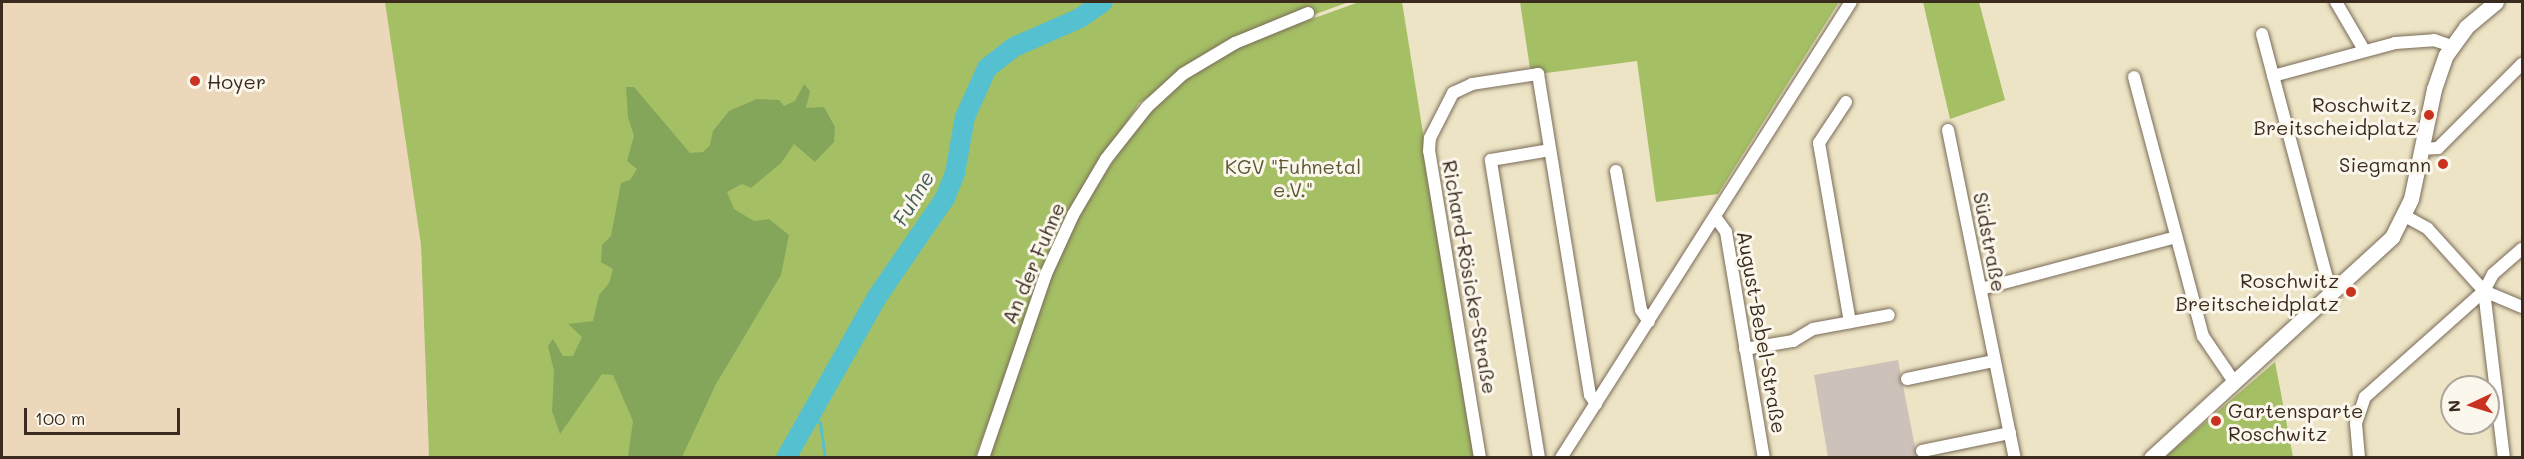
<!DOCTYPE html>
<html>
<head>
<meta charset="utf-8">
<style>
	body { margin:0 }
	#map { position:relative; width:2524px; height:459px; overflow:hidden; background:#ede4c5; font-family:Mali,sans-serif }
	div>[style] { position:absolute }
	.built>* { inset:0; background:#edd7bb }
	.industrial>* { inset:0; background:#ccc2b9 }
	.green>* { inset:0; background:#a5bf65 }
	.forest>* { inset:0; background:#84a65a }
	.stream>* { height:3px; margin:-1.5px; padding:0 1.5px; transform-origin:1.5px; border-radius:1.5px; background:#55c0d0 }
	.river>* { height:20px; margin:-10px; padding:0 10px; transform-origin:10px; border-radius:10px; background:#55c0d0 }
	.roads { filter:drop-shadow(0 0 2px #796b58) drop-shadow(0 0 2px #796b58) }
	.minor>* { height:12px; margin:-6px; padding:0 6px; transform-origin:6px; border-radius:6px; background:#fff }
	.major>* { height:15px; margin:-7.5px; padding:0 7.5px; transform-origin:7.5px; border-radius:7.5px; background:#fff }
	.dots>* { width:16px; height:16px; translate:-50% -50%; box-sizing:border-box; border:3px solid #fbf7ec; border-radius:50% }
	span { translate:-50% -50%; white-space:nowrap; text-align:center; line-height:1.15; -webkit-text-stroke:6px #fbf7ec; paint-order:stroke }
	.poi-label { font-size:20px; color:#3b2a1e }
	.left { translate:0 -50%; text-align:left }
	.right { translate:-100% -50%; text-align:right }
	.park-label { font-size:20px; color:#5b5733 }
	.street-label { font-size:20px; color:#3b2a1e }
	.water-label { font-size:21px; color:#445e5c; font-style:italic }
	.frame { position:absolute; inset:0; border:3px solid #3b2a1e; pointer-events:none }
	.north { position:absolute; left:2440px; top:375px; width:60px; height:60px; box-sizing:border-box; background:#fbf7ec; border:2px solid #aea59a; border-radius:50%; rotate:266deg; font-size:16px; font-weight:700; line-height:24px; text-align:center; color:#3b2a1e }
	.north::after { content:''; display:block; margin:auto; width:21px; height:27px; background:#c8321e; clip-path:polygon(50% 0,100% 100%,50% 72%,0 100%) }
	.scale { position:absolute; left:24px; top:408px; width:156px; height:27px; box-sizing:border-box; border:3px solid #3b2a1e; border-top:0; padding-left:8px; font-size:18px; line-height:21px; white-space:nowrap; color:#3b2a1e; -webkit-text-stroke:4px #fbf7ec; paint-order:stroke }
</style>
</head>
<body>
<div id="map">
	<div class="built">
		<i style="clip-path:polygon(2px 2px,385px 2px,421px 245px,429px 457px,2px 457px)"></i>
	</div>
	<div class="industrial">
		<i style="clip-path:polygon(1898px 360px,1917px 457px,1828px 457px,1814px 375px)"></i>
	</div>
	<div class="green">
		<i style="clip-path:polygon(evenodd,385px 2px,1349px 2px,1235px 43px,1139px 103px,1060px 228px,975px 458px,793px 457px,874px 312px,788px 457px,429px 457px,421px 245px,385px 2px,960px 167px,942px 211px,887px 291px,960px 167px)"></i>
		<i style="clip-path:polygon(1359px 2px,1402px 2px,1475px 457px,986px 458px,1056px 258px,1084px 205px,1145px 114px,1184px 77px,1239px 45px)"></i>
		<i style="clip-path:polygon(1520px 2px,1839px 2px,1718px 194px,1656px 202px,1637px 61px,1531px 75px)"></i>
		<i style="clip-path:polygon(1923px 2px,1979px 2px,2005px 100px,1950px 119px)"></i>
		<i style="clip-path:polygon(2275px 362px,2293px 457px,2165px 457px)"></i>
	</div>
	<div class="forest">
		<i style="clip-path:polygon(804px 84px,810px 91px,806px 108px,824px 107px,835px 127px,834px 142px,815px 162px,794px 144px,781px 163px,751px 188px,742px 184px,727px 192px,734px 209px,754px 221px,769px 219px,789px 235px,781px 275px,716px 384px,682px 457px,628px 457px,633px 421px,613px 375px,602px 374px,560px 434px,552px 411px,554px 371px,548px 346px,553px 339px,563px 356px,573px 356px,582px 337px,568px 324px,593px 321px,599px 295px,609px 283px,613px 269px,601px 262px,602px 245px,611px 236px,621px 183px,630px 180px,637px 169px,627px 161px,634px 136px,628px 117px,626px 87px,634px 87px,690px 153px,703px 152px,710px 145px,713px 131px,729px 111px,757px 99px,779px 100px,784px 106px,795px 101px)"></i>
	</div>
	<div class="stream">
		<i style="left:811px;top:414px;width:13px;rotate:45deg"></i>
		<i style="left:820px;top:423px;width:35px;rotate:82deg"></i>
	</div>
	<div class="river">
		<i style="left:786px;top:458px;width:185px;rotate:-60.5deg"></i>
		<i style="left:877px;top:297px;width:120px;rotate:-55.5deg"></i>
		<i style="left:945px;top:198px;width:27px;rotate:-68deg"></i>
		<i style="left:955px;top:173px;width:57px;rotate:-79.9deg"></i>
		<i style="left:965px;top:117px;width:54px;rotate:-65.8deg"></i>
		<i style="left:987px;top:68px;width:34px;rotate:-38deg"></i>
		<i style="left:1014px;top:47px;width:72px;rotate:-23.7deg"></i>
		<i style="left:1080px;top:18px;width:28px;rotate:-35deg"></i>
	</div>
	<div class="roads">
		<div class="minor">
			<i style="left:2336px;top:2px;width:56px;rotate:59.7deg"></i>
			<i style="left:2262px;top:34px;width:253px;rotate:75.1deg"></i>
			<i style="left:2327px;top:278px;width:16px;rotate:52deg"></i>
			<i style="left:2273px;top:76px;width:126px;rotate:-15.1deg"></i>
			<i style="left:2395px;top:43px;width:39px;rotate:-4deg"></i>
			<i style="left:2434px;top:40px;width:18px;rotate:19deg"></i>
			<i style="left:2134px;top:77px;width:268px;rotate:75.1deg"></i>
			<i style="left:2203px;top:336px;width:57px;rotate:55.8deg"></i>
			<i style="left:1846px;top:102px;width:49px;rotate:123.4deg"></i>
			<i style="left:1819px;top:143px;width:182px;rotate:80.2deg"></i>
			<i style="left:1948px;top:130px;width:335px;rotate:78.5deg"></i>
			<i style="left:2421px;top:149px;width:17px;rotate:-3deg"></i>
			<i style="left:2438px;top:148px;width:119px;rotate:-45deg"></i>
			<i style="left:1616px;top:171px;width:141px;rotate:79.8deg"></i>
			<i style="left:1641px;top:310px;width:14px;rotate:56deg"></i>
			<i style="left:2405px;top:216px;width:26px;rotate:29deg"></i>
			<i style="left:2428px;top:229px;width:84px;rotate:47.9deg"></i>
			<i style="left:2484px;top:291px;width:41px;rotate:22.8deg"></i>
			<i style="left:1716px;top:218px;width:17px;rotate:54deg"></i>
			<i style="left:1726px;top:232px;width:229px;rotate:80.5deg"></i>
			<i style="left:1981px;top:289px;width:202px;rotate:-14.9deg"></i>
			<i style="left:2484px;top:291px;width:168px;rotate:83.2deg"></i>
			<i style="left:1745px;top:349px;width:49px;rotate:-9.5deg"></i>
			<i style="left:1793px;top:341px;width:23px;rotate:-31deg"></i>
			<i style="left:1813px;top:329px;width:77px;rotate:-10.4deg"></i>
			<i style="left:1907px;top:379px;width:89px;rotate:-11.7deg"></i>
			<i style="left:1922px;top:451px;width:90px;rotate:-11.6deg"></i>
			<i style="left:983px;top:458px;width:194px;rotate:-71.1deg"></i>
			<i style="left:1046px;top:274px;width:65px;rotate:-65.4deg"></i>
			<i style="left:1073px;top:215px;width:65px;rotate:-59.5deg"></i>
			<i style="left:1106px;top:159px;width:66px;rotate:-51.7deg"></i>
			<i style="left:1147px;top:107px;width:49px;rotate:-42.5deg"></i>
			<i style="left:1183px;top:74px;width:61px;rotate:-30.8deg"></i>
			<i style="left:1235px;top:43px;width:79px;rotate:-22.3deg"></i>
			<i style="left:1480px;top:458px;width:311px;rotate:-99.4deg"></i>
			<i style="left:1429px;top:151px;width:13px;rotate:-86deg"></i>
			<i style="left:1430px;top:138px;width:51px;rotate:-62.9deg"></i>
			<i style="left:1453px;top:93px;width:21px;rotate:-25deg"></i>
			<i style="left:1472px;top:84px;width:67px;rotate:-8.6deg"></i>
			<i style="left:1538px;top:74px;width:325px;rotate:80.8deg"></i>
			<i style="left:1590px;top:395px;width:11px;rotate:56deg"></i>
			<i style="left:1539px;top:458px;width:302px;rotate:-99.2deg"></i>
			<i style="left:1491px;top:160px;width:60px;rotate:-9.6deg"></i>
			<i style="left:1561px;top:458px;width:540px;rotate:-57.55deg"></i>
			<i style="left:2359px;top:458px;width:35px;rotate:-95deg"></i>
			<i style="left:2356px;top:423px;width:28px;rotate:-71deg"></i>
			<i style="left:2365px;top:397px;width:159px;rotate:-41.7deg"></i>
			<i style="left:2484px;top:291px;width:19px;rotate:-62deg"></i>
			<i style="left:2493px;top:274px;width:38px;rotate:-41deg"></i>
		</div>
		<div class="major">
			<i style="left:2151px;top:458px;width:327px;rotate:-42.5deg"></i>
			<i style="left:2392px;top:237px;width:42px;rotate:-63.4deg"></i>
			<i style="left:2411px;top:199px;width:112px;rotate:-78.2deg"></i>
			<i style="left:2434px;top:89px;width:36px;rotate:-71deg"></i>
			<i style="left:2446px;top:55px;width:34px;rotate:-54deg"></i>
			<i style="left:2466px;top:27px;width:39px;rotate:-40deg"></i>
		</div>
	</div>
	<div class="dots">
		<i style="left:195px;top:81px;background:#c8321e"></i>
		<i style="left:2429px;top:115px;background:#c8321e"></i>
		<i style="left:2443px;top:164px;background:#c8321e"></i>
		<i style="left:2351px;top:292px;background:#c8321e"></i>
		<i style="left:2216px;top:421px;background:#c8321e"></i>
	</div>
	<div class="poi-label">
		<span class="left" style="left:207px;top:81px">Hoyer</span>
		<span class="right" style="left:2417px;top:116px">Roschwitz,<br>Breitscheidplatz</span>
		<span class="right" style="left:2431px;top:164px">Siegmann</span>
		<span class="right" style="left:2339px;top:292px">Roschwitz<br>Breitscheidplatz</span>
		<span class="left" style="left:2228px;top:422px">Gartensparte<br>Roschwitz</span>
	</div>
	<div class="park-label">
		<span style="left:1293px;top:178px">KGV "Fuhnetal<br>e.V."</span>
	</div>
	<div class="street-label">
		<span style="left:1990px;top:242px;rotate:79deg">Südstraße</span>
		<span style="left:1033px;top:263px;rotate:-67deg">An der Fuhne</span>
		<span style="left:1470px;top:277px;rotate:80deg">Richard-Rösicke-Straße</span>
		<span style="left:1762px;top:332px;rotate:80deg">August-Bebel-Straße</span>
	</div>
	<div class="water-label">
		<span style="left:913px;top:198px;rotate:-59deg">Fuhne</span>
	</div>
	<div class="frame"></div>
	<div class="north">N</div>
	<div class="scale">100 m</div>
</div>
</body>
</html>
